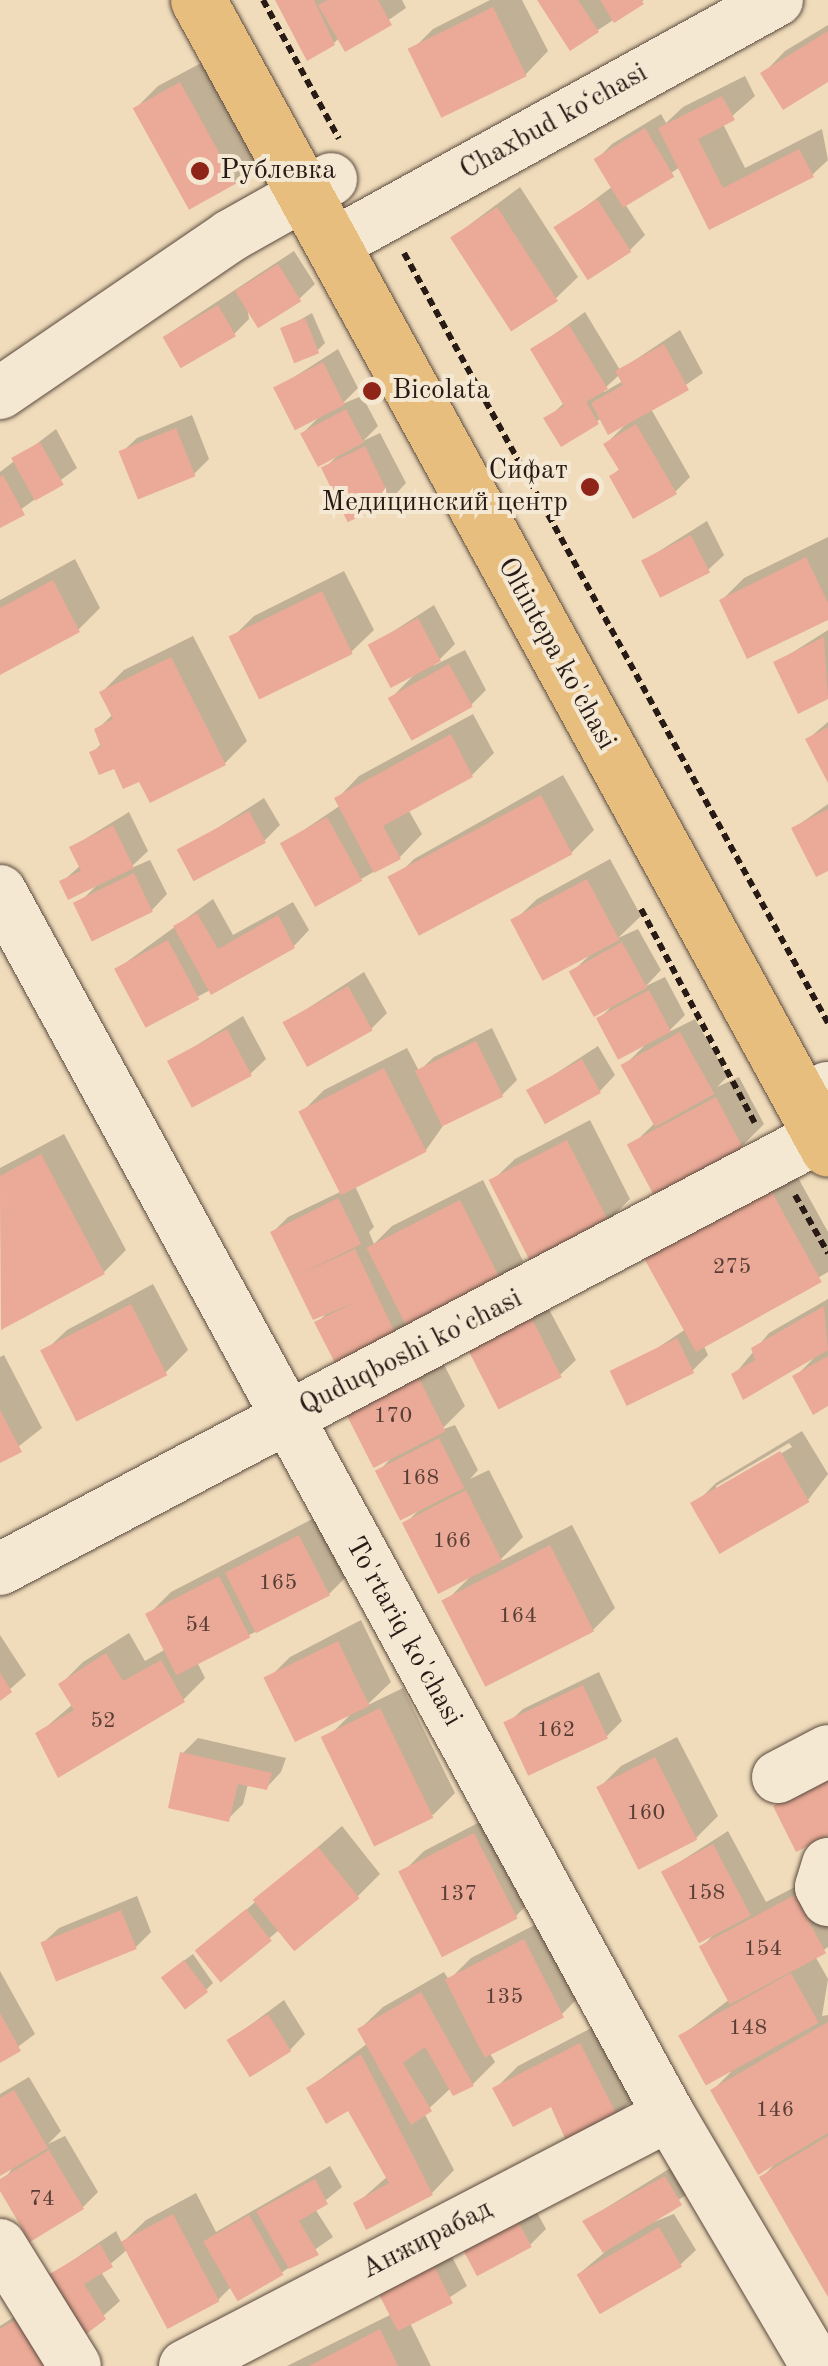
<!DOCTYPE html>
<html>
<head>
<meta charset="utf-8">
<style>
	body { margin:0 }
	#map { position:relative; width:828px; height:2366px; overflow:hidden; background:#f0dcbb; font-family:"Old Standard TT",serif }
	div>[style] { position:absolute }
	.shadow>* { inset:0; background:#0003 }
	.building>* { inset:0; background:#eaaa97; transform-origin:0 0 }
	.path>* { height:6px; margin-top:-3px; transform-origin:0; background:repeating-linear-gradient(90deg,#281a15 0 8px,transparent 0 13px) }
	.roads { filter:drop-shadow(0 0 2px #5a4a3e) drop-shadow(0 0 2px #5a4a3e) }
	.minor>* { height:52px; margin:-26px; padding:0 26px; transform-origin:26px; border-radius:26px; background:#f5e8d3 }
	.major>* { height:55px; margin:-27.5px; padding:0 27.5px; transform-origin:27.5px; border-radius:27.5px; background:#e8be7e }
	.dots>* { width:28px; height:28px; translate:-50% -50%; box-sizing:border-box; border:5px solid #f5e8d3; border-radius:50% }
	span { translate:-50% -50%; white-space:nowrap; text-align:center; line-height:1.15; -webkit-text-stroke:8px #f5e8d3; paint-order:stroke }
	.number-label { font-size:22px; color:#583e36 }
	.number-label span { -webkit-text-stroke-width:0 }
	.street-label { font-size:28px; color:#281a15 }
	.poi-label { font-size:28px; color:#281a15 }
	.left { translate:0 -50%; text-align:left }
	.right { translate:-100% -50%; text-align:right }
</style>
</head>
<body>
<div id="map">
	<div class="shadow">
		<i style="clip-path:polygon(278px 0,402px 0,406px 8px,346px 49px,340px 37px,334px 43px)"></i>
		<i style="clip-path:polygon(490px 0,522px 0,548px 51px,526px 74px,411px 51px,433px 29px)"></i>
		<i style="clip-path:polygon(540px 0,644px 0,598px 30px)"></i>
		<i style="clip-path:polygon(828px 25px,828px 82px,763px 74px,785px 51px)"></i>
		<i style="clip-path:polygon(203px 62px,256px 160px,234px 182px,136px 108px,158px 86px)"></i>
		<i style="clip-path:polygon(745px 76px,755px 96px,723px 124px,745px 168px,822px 129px,828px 160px,812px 175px,710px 227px,680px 167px,625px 204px,645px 235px,630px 250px,557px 228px,613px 186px,597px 159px,612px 144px,661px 114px,666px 123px,683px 107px)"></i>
		<i style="clip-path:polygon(520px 187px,578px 277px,555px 299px,453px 237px)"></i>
		<i style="clip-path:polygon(294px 251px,315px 284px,299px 299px,247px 306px,249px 319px,234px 334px,165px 336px)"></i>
		<i style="clip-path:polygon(evenodd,585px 312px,620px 370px,680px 330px,703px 373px,651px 409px,690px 477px,675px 492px,612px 477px,620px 468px,606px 444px,626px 424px,602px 418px,562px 444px,547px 419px,565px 402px,534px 349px,585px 312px,620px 374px,623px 381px,604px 392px,603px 390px,620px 374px)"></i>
		<i style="clip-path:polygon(312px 313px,325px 343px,318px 350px,282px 330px)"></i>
		<i style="clip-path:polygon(338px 349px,358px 388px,342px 404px,362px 396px,378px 426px,363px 441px,380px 433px,406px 483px,391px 499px,324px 469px,338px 455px,303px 433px,319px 417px,277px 388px)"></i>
		<i style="clip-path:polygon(192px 415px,209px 459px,194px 474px,121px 453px,137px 438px)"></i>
		<i style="clip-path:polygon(56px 429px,77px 468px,0 525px,0 472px)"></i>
		<i style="clip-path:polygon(707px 521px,724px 555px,708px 570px,645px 560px)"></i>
		<i style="clip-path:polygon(828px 537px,828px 618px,722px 600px,744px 578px)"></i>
		<i style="clip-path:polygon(75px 559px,100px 608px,78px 630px,0 672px,0 600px)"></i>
		<i style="clip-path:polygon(344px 571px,374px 630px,351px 652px,232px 638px,254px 616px)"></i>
		<i style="clip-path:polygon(434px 605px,455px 644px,433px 666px,465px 650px,486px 690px,471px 705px,391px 698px,415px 674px,372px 645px)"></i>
		<i style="clip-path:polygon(828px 630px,828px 696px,799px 710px,776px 663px)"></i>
		<i style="clip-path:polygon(193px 636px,247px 741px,225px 763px,140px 778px,92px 753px,102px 743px,97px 730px,113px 714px,102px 692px,124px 670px)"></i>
		<i style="clip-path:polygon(473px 714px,494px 753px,472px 775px,408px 809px,422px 834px,400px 857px,361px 879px,283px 844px,341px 805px,337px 799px,359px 776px)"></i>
		<i style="clip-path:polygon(828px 722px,828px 778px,808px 739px)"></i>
		<i style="clip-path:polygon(563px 775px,594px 830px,572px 852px,392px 881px,414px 859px)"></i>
		<i style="clip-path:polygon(264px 798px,280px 825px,264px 841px,180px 852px)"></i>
		<i style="clip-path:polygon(828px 804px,828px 868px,794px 828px)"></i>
		<i style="clip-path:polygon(129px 812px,148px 851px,129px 869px,150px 860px,167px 894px,152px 910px,94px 939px,77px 905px,98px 884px,62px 882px,81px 865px,72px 847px)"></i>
		<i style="clip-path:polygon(610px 859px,641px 916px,618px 938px,638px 929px,661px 970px,646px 986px,665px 977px,685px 1015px,667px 1033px,695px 1019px,728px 1076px,717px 1087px,739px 1077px,764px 1124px,742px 1146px,631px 1146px,656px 1122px,624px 1066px,644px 1046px,599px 1019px,613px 1005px,572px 972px,590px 955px,514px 921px,537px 899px)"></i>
		<i style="clip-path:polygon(213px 899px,233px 935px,293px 902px,309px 930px,294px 946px,197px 997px,117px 969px)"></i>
		<i style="clip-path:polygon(364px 972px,387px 1013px,371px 1029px,285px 1023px)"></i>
		<i style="clip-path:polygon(243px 1016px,266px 1059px,250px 1074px,170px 1062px)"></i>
		<i style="clip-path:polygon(492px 1028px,517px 1080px,502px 1095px,445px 1123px,426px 1150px,355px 1186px,374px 1227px,369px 1232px,374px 1244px,392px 1226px,483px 1180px,523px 1261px,501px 1283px,408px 1323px,396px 1335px,317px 1323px,325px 1315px,314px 1318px,273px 1232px,288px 1217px,342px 1191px,302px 1112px,324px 1090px,407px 1048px,419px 1071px,434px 1057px)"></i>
		<i style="clip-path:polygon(598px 1046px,615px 1075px,600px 1091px,529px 1091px)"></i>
		<i style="clip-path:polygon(590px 1120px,630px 1199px,608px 1221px,492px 1181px,515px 1159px)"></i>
		<i style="clip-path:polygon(64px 1134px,126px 1250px,104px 1272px,2px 1327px,0 1168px)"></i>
		<i style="clip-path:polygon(791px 1165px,828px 1232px,828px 1272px,703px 1344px,708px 1355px,693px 1370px,615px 1376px,686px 1329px,667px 1233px)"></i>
		<i style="clip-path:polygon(153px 1284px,188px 1350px,165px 1373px,44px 1352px,67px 1330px)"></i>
		<i style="clip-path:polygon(828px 1299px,828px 1403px,795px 1377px,814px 1358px,734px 1375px,769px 1333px)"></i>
		<i style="clip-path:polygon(544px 1300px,576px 1360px,560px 1375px,469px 1347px)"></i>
		<i style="clip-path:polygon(435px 1347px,465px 1406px,441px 1430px,455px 1425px,478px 1470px,470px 1479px,489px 1470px,523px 1537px,497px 1563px,572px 1525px,615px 1608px,593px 1630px,445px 1602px,471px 1576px,405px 1524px,421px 1508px,378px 1472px,395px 1454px,344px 1405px)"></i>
		<i style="clip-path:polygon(4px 1355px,42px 1428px,0 1461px,0 1357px)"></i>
		<i style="clip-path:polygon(evenodd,802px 1431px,828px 1474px,808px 1500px,694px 1505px,716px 1483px,802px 1431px,789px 1443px,792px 1447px,716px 1492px,716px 1486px,789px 1443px)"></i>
		<i style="clip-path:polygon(322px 1514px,351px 1572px,329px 1594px,197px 1662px,205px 1678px,183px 1700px,38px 1734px,73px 1704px,61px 1684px,83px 1662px,129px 1633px,145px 1661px,166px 1649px,149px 1614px,171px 1592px)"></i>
		<i style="clip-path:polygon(361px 1620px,391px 1682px,366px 1706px,403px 1688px,455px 1793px,433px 1815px,325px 1740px,352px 1713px,268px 1679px,290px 1657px)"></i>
		<i style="clip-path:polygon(0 1635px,26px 1675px,0 1698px)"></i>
		<i style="clip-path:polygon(599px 1672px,622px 1721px,607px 1736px,507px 1724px,523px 1709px)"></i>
		<i style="clip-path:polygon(677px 1737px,718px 1816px,696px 1838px,599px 1788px,621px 1766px)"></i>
		<i style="clip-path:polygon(198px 1738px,286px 1758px,281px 1772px,266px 1788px,248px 1784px,243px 1804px,228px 1819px,182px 1754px)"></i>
		<i style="clip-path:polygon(497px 1813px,538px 1893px,516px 1916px,402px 1873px,424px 1851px)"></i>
		<i style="clip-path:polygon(342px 1826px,380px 1874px,358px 1896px,280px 1929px,223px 1979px,215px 1937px)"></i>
		<i style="clip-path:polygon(728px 1831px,766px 1902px,818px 1875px,828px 1894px,828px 1947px,815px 1956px,828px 1979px,822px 2016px,828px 2015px,828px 2292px,762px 2177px,776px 2163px,713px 2090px,731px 2072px,681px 2036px,730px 1999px,702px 1947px,714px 1934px,664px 1872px)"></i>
		<i style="clip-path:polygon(137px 1896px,151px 1932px,136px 1947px,43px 1943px,59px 1928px)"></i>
		<i style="clip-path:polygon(546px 1919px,584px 1992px,562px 2014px,489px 2052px,495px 2062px,473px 2084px,451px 2088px,424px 2113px,454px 2170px,432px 2193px,367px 2226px,356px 2204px,388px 2176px,349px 2108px,309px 2088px,368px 2043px,360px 2029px,383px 2007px,444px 1972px,449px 1980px,471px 1958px)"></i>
		<i style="clip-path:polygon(193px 1954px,213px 1983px,206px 1990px,170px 1971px)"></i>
		<i style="clip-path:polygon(0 1971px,35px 2034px,0 2060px)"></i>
		<i style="clip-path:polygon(284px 2000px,305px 2034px,290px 2050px,230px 2040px)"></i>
		<i style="clip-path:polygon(603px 2022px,639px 2093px,617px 2115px,495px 2089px,518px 2066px)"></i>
		<i style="clip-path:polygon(29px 2077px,61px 2131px,48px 2144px,65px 2136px,98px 2192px,83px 2207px,0 2186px,13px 2167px,0 2173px,0 2094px)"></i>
		<i style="clip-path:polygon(680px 2162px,696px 2188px,636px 2229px,674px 2214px,696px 2250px,680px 2265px,580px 2273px,605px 2252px,585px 2221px)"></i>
		<i style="clip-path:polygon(330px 2166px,342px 2187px,315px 2209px,333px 2237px,281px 2273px,231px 2287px,218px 2300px,128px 2249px,101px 2272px,120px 2301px,86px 2331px,51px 2275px,116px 2231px,122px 2243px,146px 2220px,196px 2193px,216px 2232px)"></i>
		<i style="clip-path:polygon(528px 2196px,546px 2229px,530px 2245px,461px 2240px)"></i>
		<i style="clip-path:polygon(445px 2243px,467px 2286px,410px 2323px,431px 2366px,287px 2366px,392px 2314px)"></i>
		<i style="clip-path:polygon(36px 2303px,0 2366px,0 2326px)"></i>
	</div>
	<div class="building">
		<i style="clip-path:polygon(275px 0,314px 0,335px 45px,307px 61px)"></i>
		<i style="clip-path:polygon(328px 0,378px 0,392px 25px,345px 52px,318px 5px)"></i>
		<i style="clip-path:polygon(537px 0,578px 0,599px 32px,570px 51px)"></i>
		<i style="clip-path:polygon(600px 0,641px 0,644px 4px,614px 23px)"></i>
		<i style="left:493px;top:7px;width:77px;height:95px;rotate:64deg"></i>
		<i style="clip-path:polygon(828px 31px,828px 82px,783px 110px,760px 73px)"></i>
		<i style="left:180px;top:82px;width:116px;height:54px;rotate:61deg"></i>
		<i style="clip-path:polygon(722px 96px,735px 120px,698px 139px,723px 188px,799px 149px,814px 177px,709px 230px,658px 128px)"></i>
		<i style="left:645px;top:128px;width:57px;height:60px;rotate:59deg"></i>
		<i style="left:597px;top:199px;width:63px;height:52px;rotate:57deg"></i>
		<i style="left:497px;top:207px;width:112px;height:56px;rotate:57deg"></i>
		<i style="left:278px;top:264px;width:44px;height:51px;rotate:58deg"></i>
		<i style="left:218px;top:305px;width:36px;height:64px;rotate:60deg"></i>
		<i style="left:305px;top:318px;width:38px;height:27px;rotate:68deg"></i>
		<i style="clip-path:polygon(569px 325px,608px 389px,586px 402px,599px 424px,561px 447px,543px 418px,564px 406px,530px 349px)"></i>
		<i style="clip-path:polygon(664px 344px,689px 390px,608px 435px,591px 403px,623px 385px,615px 371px)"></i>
		<i style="left:323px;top:362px;width:48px;height:56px;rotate:63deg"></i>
		<i style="left:346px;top:409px;width:38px;height:52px;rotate:62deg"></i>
		<i style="clip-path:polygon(636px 424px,677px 494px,633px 519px,609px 476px,619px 470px,603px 444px)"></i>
		<i style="left:176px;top:428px;width:52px;height:62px;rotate:68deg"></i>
		<i style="left:40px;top:442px;width:49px;height:33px;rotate:61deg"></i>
		<i style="left:365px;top:446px;width:61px;height:49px;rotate:64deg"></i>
		<i style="clip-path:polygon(3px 475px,25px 515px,0 528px,0 477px)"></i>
		<i style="left:691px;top:535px;width:42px;height:56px;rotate:63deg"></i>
		<i style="clip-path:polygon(806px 557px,828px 603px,828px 620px,747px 659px,719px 600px)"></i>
		<i style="clip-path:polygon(53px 580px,80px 632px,0 675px,0 608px)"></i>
		<i style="left:322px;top:591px;width:70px;height:104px;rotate:64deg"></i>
		<i style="left:418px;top:618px;width:49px;height:57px;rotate:62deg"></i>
		<i style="clip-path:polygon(824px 637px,828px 699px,798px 714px,773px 662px)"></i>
		<i style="clip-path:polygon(171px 657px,226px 765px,150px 803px,139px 782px,123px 789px,114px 769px,99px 775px,89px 752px,101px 747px,94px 729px,113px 719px,99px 692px)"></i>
		<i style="left:449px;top:664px;width:49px;height:70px;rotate:61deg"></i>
		<i style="clip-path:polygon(828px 727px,828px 783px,805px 739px)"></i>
		<i style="clip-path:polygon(451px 734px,473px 777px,383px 826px,401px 859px,374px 873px,334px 798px)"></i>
		<i style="left:541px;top:795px;width:67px;height:174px;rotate:62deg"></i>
		<i style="clip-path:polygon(828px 809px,828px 871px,816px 877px,791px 828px)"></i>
		<i style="left:249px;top:811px;width:36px;height:82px;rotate:62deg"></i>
		<i style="left:327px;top:817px;width:73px;height:54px;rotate:61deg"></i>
		<i style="clip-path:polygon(113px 825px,134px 868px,68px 900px,59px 881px,81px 871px,69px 847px)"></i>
		<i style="left:134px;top:873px;width:43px;height:68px;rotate:64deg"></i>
		<i style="left:587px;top:879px;width:69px;height:87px;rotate:62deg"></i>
		<i style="clip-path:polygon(197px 913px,218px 949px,278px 915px,295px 948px,211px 995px,173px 926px)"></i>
		<i style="left:168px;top:940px;width:67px;height:61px;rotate:62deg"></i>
		<i style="left:622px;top:942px;width:52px;height:61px;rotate:61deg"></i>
		<i style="left:348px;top:986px;width:51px;height:75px;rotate:61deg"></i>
		<i style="left:649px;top:990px;width:47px;height:60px;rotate:62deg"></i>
		<i style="left:227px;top:1029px;width:53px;height:68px;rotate:62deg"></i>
		<i style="left:680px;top:1032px;width:71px;height:68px;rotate:61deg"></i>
		<i style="left:476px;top:1041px;width:62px;height:68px;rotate:64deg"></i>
		<i style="left:582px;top:1059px;width:39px;height:64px;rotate:61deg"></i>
		<i style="left:384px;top:1068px;width:94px;height:96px;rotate:63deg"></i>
		<i style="left:716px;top:1097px;width:58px;height:101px;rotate:62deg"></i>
		<i style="left:567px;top:1140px;width:93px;height:88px;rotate:63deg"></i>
		<i style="clip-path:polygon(41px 1154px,105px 1274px,1px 1330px,0 1176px)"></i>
		<i style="left:768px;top:1185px;width:111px;height:144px;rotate:61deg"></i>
		<i style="clip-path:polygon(338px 1198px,361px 1244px,299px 1275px,355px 1249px,397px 1337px,337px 1367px,314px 1322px,358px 1301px,313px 1320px,270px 1232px)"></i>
		<i style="left:460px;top:1200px;width:95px;height:105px;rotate:63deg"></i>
		<i style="left:131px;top:1304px;width:80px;height:102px;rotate:63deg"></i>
		<i style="clip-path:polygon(824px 1306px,828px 1350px,743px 1400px,731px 1374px,755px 1360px,751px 1348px)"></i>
		<i style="left:529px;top:1313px;width:72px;height:71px;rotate:63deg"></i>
		<i style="left:677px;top:1338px;width:39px;height:75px;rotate:64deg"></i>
		<i style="clip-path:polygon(828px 1356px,828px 1406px,813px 1415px,792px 1376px)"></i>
		<i style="left:413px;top:1367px;width:72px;height:81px;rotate:63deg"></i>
		<i style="clip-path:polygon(0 1410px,22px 1452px,0 1463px)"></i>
		<i style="left:439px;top:1438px;width:56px;height:72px;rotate:63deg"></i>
		<i style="left:780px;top:1451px;width:59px;height:104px;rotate:60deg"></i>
		<i style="left:466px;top:1490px;width:80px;height:72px;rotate:63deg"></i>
		<i style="left:299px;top:1535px;width:68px;height:83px;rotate:63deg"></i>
		<i style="left:550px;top:1545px;width:97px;height:122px;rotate:63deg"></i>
		<i style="left:219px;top:1576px;width:69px;height:83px;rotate:63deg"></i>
		<i style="left:338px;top:1641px;width:72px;height:83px;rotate:64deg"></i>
		<i style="clip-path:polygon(106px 1653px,123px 1681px,161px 1660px,185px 1702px,58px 1778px,35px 1733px,74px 1710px,58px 1684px)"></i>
		<i style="clip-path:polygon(0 1673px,12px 1692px,0 1701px)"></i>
		<i style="left:583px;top:1685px;width:59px;height:88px;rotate:65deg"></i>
		<i style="left:380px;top:1708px;width:122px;height:66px;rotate:64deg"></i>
		<i style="clip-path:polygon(180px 1752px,272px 1773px,267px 1790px,238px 1784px,229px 1822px,168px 1808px)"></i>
		<i style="left:655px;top:1757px;width:93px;height:66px;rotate:63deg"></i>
		<i style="clip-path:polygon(828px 1777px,828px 1836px,796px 1852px,773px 1806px)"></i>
		<i style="left:474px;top:1833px;width:96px;height:85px;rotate:63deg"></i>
		<i style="left:713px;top:1844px;width:81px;height:59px;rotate:62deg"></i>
		<i style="left:318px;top:1847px;width:66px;height:84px;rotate:51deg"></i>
		<i style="left:795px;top:1895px;width:66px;height:109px;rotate:62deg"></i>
		<i style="left:246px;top:1909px;width:41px;height:66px;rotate:51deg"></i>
		<i style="left:121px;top:1910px;width:42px;height:87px;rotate:68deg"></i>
		<i style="left:524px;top:1939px;width:88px;height:89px;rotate:63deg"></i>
		<i style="left:184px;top:1960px;width:40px;height:29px;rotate:53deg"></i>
		<i style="left:791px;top:1973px;width:57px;height:129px;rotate:61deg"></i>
		<i style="clip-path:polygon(421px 1992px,474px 2086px,453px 2096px,425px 2047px,403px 2063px,432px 2111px,411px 2125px,357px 2029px)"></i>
		<i style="clip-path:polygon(0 2013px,21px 2051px,0 2063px)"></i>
		<i style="left:268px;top:2014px;width:44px;height:49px;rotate:58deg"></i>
		<i style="clip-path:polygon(828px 2022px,828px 2133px,758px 2175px,710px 2090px)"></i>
		<i style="clip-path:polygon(580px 2043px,618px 2117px,567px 2143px,551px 2107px,513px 2127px,492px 2088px)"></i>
		<i style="clip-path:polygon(361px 2054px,433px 2195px,366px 2230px,353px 2203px,389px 2183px,348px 2111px,326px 2124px,306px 2088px)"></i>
		<i style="clip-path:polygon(14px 2090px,48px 2148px,0 2176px,0 2098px)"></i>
		<i style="clip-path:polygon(828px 2136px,828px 2297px,759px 2177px)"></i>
		<i style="clip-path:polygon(49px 2150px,84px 2209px,30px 2242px,0 2191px,0 2179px)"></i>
		<i style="clip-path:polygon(665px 2176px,682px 2205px,603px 2253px,582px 2221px)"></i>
		<i style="clip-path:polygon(315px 2179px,328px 2204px,299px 2221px,319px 2255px,289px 2269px,256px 2211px)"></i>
		<i style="left:512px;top:2210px;width:42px;height:62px;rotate:62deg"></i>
		<i style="left:173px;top:2214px;width:99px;height:59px;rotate:62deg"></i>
		<i style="left:249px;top:2215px;width:69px;height:53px;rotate:60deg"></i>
		<i style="left:659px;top:2227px;width:46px;height:95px;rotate:60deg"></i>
		<i style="clip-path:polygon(100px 2244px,113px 2267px,84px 2284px,106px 2319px,85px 2335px,48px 2275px)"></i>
		<i style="left:429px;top:2256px;width:53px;height:62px;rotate:63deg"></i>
		<i style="clip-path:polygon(20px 2317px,50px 2366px,0 2366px,0 2329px)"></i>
		<i style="clip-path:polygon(380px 2329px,398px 2366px,309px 2366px)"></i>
	</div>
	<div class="path">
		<i style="left:263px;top:0;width:158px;rotate:61.3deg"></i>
		<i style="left:404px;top:253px;width:879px;rotate:61.16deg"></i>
		<i style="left:641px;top:909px;width:242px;rotate:62deg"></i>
		<i style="left:795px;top:1195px;width:67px;rotate:60.4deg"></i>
	</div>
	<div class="roads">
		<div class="minor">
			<i style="left:332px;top:245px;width:508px;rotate:-28.84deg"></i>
			<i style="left:0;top:393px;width:278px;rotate:-34.3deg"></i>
			<i style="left:230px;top:236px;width:116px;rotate:-29.4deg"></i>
			<i style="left:0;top:891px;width:1395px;rotate:61.34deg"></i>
			<i style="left:669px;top:2115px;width:291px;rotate:59.5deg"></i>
			<i style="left:827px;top:1088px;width:1px"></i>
			<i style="left:0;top:1569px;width:928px;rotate:-27.81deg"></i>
			<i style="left:778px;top:1777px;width:56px;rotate:-27.5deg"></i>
			<i style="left:828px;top:1864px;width:24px;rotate:107deg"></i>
			<i style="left:821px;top:1887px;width:15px;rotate:62deg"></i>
			<i style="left:0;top:2245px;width:142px;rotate:58.2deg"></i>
			<i style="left:185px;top:2366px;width:545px;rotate:-27.41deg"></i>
		</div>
		<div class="major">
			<i style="left:198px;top:0;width:1310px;rotate:61.26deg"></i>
		</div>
	</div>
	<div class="dots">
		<i style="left:200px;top:171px;background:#8f2418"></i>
		<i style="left:372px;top:391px;background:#8f2418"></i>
		<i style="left:590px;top:487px;background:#8f2418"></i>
	</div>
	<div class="number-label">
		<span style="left:732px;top:1268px">275</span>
		<span style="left:393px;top:1417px">170</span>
		<span style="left:420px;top:1479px">168</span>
		<span style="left:452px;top:1542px">166</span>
		<span style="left:278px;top:1584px">165</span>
		<span style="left:518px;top:1617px">164</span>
		<span style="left:198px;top:1626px">54</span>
		<span style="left:103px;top:1722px">52</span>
		<span style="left:556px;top:1731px">162</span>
		<span style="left:646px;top:1814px">160</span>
		<span style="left:706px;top:1894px">158</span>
		<span style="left:458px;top:1895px">137</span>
		<span style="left:763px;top:1950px">154</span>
		<span style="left:504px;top:1998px">135</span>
		<span style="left:748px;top:2029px">148</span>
		<span style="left:775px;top:2111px">146</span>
		<span style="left:42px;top:2200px">74</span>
	</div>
	<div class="street-label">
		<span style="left:554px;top:122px;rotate:-29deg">Chaxbud koʻchasi</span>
		<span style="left:556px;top:654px;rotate:61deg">Oltintepa ko'chasi</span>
		<span style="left:411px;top:1353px;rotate:-27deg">Quduqboshi ko'chasi</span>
		<span style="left:403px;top:1632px;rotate:61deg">To'rtariq ko'chasi</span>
		<span style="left:427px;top:2240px;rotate:-27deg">Анжирабад</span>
	</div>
	<div class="poi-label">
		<span class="left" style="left:220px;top:171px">Рублевка</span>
		<span class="left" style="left:392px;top:391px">Bicolata</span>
		<span class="right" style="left:568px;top:487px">Сифат<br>Медицинский центр</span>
	</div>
</div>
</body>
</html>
